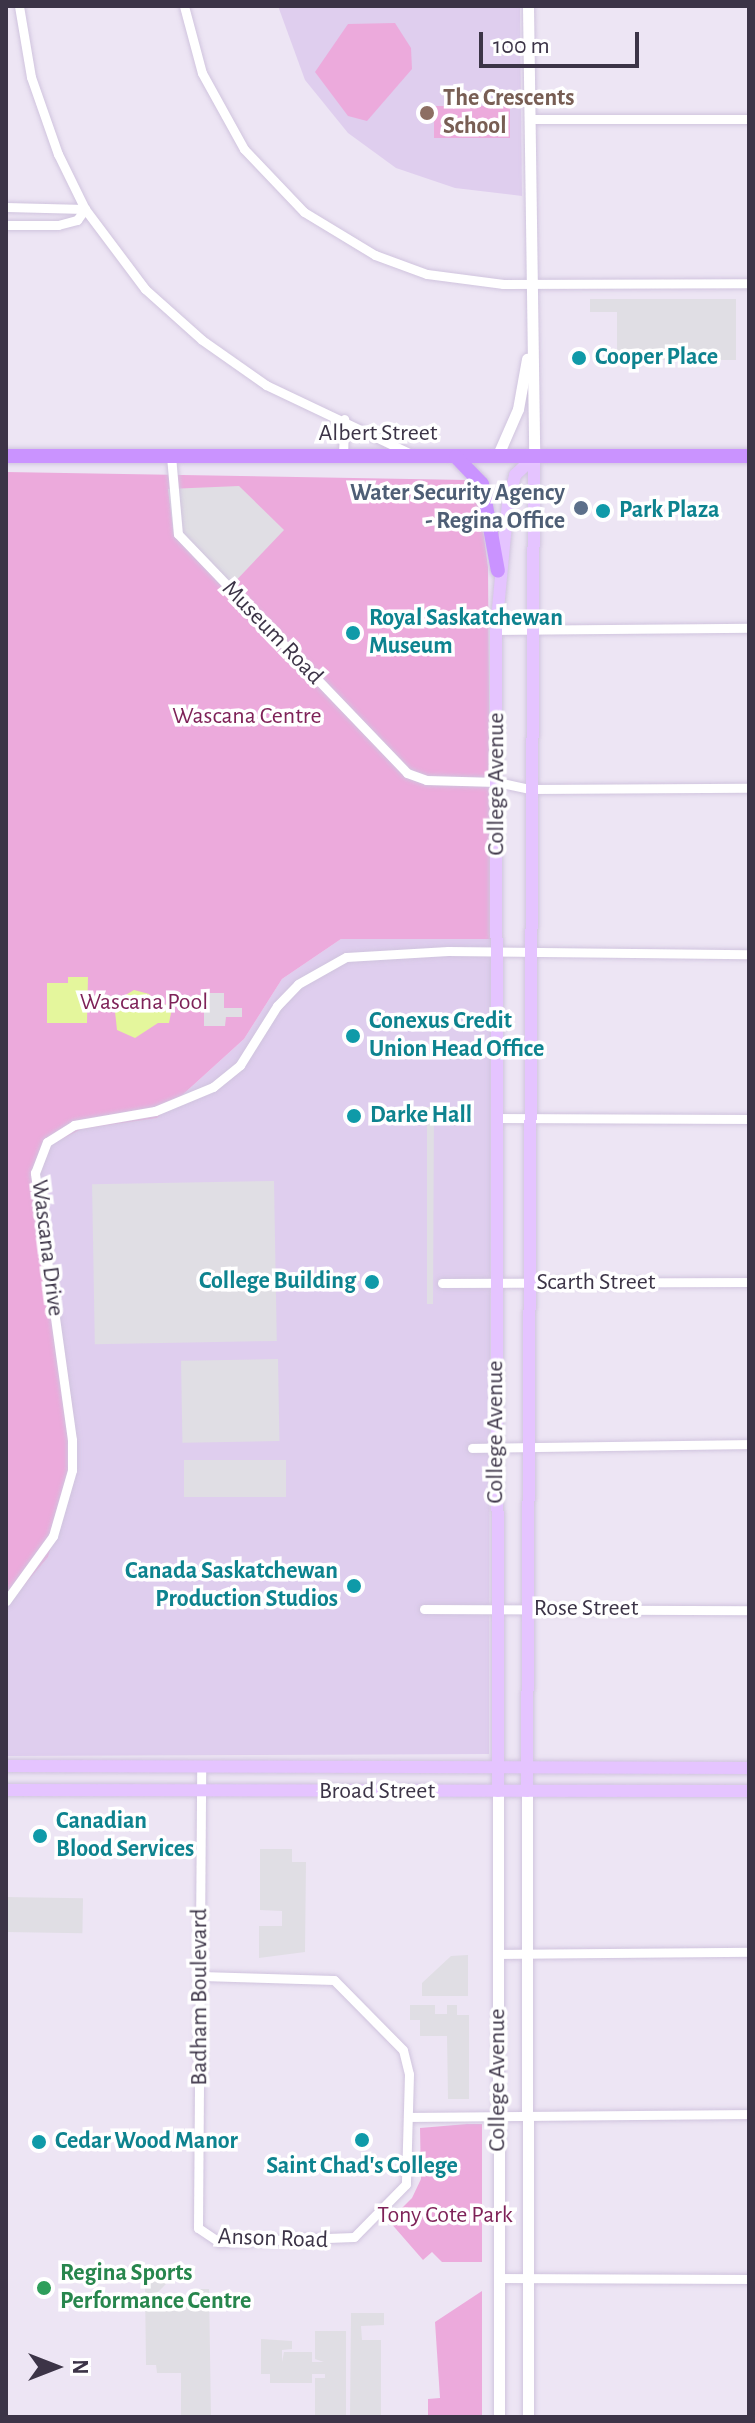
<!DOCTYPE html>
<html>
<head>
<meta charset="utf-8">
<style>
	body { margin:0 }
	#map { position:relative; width:755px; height:2423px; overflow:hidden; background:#ede5f4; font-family:"Alegreya Sans",sans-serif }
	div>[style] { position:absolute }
	.education>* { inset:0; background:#dfceee }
	.green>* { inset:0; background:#ecaadc; transform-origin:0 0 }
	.parking>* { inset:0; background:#e0dee4; transform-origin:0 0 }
	.water>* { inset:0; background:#e4f69c }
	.roads { filter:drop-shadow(0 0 2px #d0c4de) drop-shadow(0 0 2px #d0c4de) }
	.minor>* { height:9px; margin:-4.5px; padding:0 4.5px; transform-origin:4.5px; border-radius:4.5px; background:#fff }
	.tertiary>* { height:11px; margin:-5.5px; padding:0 5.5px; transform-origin:5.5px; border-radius:5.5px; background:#fff }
	.secondary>* { height:12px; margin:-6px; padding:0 6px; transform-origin:6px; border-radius:6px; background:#e5c4ff }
	.primary>* { height:14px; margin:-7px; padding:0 7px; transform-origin:7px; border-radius:7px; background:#ca93ff }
	.dots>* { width:22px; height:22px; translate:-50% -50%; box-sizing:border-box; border:4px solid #fff; border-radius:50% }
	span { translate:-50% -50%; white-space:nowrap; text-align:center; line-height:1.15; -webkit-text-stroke:7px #fff; paint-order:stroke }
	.education-label { font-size:24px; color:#785e54; font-weight:700 }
	.left { translate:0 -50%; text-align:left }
	.culture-label { font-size:24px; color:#0d838f; font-weight:700 }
	.right { translate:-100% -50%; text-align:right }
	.street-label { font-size:24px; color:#3c3447 }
	.service-label { font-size:24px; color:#4e5e75; font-weight:700 }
	.park-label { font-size:24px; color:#7e2258 }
	.leisure-label { font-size:24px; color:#27864d; font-weight:700 }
	.frame { position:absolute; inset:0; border:8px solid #3c3447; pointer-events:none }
	.north { position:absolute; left:16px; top:2327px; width:80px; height:80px; -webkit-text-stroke:6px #fff; paint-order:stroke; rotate:90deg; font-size:22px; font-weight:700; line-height:32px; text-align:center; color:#3c3447 }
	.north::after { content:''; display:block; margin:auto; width:28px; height:36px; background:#3c3447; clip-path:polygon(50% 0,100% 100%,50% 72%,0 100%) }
	.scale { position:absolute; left:479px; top:32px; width:160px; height:36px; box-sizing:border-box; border:4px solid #3c3447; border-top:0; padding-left:10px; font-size:24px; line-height:28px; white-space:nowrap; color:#3c3447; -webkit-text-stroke:6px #fff; paint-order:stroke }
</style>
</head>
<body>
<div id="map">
	<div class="education">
		<i style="clip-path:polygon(278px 6px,520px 6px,522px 196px,455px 188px,396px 168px,348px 133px,305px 80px)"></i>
		<i style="clip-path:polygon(341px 939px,491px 939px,489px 1754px,6px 1756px,6px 1607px,48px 1557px,76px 1440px,39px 1175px,44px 1157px,52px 1144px,82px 1129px,157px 1118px,244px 1039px,282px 979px)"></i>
	</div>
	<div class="green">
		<i style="clip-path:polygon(395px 23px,411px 48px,412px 69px,367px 121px,348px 116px,315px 72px,348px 24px)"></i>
		<i style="left:434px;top:106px;width:76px;height:32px"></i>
		<i style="clip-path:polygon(6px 472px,467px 480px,478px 491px,488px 567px,491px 939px,341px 939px,282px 979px,244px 1039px,157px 1118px,82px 1129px,52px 1144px,39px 1175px,73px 1409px,75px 1472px,48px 1557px,6px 1607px)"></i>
		<i style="clip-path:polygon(467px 2124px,482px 2124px,482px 2262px,442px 2262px,432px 2252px,423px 2260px,389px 2221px,412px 2198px,421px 2179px,420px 2128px)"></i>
		<i style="clip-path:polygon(482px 2291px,482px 2417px,428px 2417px,428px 2399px,440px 2398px,435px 2322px)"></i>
	</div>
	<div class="parking">
		<i style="clip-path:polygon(590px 299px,736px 299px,736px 360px,617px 360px,617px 312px,590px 312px)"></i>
		<i style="clip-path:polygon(239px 486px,284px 530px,228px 589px,174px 536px,168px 489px)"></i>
		<i style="clip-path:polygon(204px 993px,224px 993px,224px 1008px,242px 1008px,242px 1017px,226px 1017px,225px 1026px,204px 1026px)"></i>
		<i style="clip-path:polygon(427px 1107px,434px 1107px,433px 1304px,427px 1304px)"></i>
		<i style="left:274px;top:1181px;width:160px;height:182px;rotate:89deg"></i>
		<i style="left:278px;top:1359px;width:82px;height:97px;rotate:89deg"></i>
		<i style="left:286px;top:1460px;width:37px;height:102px;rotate:90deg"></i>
		<i style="clip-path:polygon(260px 1849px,292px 1849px,292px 1862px,306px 1862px,305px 1952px,259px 1958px,259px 1926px,282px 1926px,282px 1911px,260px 1910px)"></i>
		<i style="left:6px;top:1897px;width:77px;height:35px;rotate:1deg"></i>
		<i style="clip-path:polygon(468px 1955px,468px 1996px,422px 1996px,422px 1983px,451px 1956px)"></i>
		<i style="clip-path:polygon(410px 2005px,435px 2005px,435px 2014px,447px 2014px,447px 2005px,457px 2005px,457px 2015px,469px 2015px,469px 2099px,448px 2099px,447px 2036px,420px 2036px,420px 2020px,410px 2020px)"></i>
		<i style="clip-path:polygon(157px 2276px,166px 2284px,157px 2293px,169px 2302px,199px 2302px,199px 2289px,209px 2289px,211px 2417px,181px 2417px,181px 2373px,157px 2373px,156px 2365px,146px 2365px,145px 2287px)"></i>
		<i style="clip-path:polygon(351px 2313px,384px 2313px,384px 2325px,361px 2326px,362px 2340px,381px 2340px,381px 2417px,350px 2417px)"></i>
		<i style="clip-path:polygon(315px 2331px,346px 2331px,346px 2417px,315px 2417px,315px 2378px,325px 2378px,325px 2374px,312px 2374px,312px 2383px,270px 2383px,270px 2374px,261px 2374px,261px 2339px,292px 2341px,292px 2349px,282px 2350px,282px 2362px,284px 2352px,312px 2352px,312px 2362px,324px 2362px,315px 2359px)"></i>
	</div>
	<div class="water">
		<i style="clip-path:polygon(68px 977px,88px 977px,87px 1023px,47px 1023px,47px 983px,68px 983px)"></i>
		<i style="clip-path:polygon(134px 990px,149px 994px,158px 1006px,173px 1003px,169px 1023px,158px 1023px,135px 1038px,117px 1030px,114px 1002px)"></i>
	</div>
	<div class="roads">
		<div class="minor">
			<i style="left:19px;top:6px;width:72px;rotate:80.4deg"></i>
			<i style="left:31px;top:77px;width:82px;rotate:70.7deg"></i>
			<i style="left:58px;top:154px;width:61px;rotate:63.9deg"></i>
			<i style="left:85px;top:209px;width:100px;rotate:53.1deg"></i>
			<i style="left:145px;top:289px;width:76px;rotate:41.8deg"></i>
			<i style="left:202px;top:340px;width:78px;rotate:35.1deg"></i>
			<i style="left:266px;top:385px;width:158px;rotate:25.4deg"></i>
			<i style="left:184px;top:6px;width:69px;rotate:75deg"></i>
			<i style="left:202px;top:73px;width:87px;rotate:61.1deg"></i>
			<i style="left:244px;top:149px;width:87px;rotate:46.4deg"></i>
			<i style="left:304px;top:212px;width:83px;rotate:31.2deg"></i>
			<i style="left:375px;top:255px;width:55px;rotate:20.1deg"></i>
			<i style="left:427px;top:274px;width:77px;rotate:7.5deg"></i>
			<i style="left:503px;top:284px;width:246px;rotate:-0.2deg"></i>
			<i style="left:529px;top:119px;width:220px"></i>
			<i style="left:6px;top:207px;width:79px;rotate:1.5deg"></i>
			<i style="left:6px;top:225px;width:52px"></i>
			<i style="left:58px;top:225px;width:20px;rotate:-15deg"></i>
			<i style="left:77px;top:220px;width:14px;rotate:-54deg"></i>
			<i style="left:171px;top:456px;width:78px;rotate:84.9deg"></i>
			<i style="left:178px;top:534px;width:331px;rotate:46.2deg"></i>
			<i style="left:407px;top:773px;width:20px;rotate:20deg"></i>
			<i style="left:426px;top:780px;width:71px;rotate:1.6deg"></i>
			<i style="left:497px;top:782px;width:35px;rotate:12deg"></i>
			<i style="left:531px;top:789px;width:218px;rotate:-0.3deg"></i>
			<i style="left:343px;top:456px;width:37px;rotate:-88deg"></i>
			<i style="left:496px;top:630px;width:253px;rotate:-0.5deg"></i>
			<i style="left:497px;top:1118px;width:252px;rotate:0.2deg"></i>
			<i style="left:442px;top:1283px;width:307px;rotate:-0.2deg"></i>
			<i style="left:472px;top:1448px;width:277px;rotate:-0.8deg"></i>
			<i style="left:6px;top:1601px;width:80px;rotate:-54.1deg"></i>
			<i style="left:53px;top:1536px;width:69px;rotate:-73.9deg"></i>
			<i style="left:72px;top:1470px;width:30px;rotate:-90deg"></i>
			<i style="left:72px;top:1440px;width:270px;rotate:-97.9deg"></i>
			<i style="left:35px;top:1173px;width:33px;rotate:-69deg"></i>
			<i style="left:47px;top:1142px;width:32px;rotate:-32deg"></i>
			<i style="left:74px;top:1125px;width:82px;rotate:-9.8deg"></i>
			<i style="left:155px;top:1111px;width:63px;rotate:-22.5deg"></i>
			<i style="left:213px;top:1087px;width:35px;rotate:-39deg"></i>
			<i style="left:240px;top:1065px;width:70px;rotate:-57.9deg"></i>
			<i style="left:277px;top:1006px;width:30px;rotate:-46deg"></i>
			<i style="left:298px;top:984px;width:55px;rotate:-29.4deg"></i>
			<i style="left:346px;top:957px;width:102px;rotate:-3.4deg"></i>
			<i style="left:448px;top:951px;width:301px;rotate:0.6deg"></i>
			<i style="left:424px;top:1609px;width:325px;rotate:0.2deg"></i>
			<i style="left:497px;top:1954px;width:252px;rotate:-0.5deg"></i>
			<i style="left:201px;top:1976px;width:133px;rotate:1.7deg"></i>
			<i style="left:334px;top:1980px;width:98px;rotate:45.4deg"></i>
			<i style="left:403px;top:2050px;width:25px;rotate:76deg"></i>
			<i style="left:409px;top:2074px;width:110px;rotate:91.6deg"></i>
			<i style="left:406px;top:2184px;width:74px;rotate:134.5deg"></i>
			<i style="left:354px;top:2237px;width:135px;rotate:177.9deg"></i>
			<i style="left:219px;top:2242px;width:25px;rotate:-146deg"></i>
			<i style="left:198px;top:2228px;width:462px;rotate:-89.6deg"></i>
			<i style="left:409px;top:2117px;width:340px;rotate:-0.5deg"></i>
			<i style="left:498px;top:2278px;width:251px;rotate:0.2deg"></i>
		</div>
		<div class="tertiary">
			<i style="left:528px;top:6px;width:451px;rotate:89.2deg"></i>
			<i style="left:497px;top:457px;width:52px;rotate:-66.4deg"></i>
			<i style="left:518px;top:409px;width:51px;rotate:-79.8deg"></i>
			<i style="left:498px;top:1791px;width:626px;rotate:89.91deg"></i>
			<i style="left:527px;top:1791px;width:626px;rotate:89.91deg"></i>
		</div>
		<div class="secondary">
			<i style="left:6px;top:1766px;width:743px;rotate:0.15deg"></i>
			<i style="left:6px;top:1790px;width:743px;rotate:0.08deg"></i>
			<i style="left:498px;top:1791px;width:1161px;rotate:-90.1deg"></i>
			<i style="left:496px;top:630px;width:129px;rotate:-84.6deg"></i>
			<i style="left:508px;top:502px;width:28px;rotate:-75deg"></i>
			<i style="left:515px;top:475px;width:26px;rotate:-43deg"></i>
			<i style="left:527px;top:1791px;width:1334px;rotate:-89.7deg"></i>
		</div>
		<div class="primary">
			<i style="left:6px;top:456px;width:743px"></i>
			<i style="left:456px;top:457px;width:37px;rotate:46deg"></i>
			<i style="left:482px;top:484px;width:88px;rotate:79.6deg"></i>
		</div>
	</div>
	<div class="dots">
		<i style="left:427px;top:113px;background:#8d6e63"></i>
		<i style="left:579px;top:358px;background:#0f9aa8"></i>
		<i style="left:581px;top:508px;background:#5c6f8a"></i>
		<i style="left:603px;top:511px;background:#0f9aa8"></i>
		<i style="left:353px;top:633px;background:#0f9aa8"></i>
		<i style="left:353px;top:1036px;background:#0f9aa8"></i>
		<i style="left:354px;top:1116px;background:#0f9aa8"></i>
		<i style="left:372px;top:1282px;background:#0f9aa8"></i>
		<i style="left:354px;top:1586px;background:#0f9aa8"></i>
		<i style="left:40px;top:1836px;background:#0f9aa8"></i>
		<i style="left:362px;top:2140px;background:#0f9aa8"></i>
		<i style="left:39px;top:2142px;background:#0f9aa8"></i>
		<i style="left:44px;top:2288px;background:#2e9e5b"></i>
	</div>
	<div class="education-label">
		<span class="left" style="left:443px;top:113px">The Crescents<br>School</span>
	</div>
	<div class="culture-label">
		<span class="left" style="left:595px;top:358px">Cooper Place</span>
		<span class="left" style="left:619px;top:511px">Park Plaza</span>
		<span class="left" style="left:369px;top:633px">Royal Saskatchewan<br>Museum</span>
		<span class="left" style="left:369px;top:1036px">Conexus Credit<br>Union Head Office</span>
		<span class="left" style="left:370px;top:1116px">Darke Hall</span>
		<span class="right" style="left:356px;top:1282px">College Building</span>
		<span class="right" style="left:338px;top:1586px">Canada Saskatchewan<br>Production Studios</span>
		<span class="left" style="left:56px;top:1836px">Canadian<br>Blood Services</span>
		<span class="left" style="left:55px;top:2142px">Cedar Wood Manor</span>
		<span style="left:362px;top:2167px">Saint Chad's College</span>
	</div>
	<div class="street-label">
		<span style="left:378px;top:434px">Albert Street</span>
		<span style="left:272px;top:633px;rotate:46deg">Museum Road</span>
		<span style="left:497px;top:784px;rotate:-90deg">College Avenue</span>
		<span style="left:47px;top:1248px;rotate:83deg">Wascana Drive</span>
		<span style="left:596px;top:1283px">Scarth Street</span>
		<span style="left:496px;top:1432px;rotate:-90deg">College Avenue</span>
		<span style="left:586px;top:1609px">Rose Street</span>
		<span style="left:377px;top:1792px">Broad Street</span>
		<span style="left:200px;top:1997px;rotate:-90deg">Badham Boulevard</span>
		<span style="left:498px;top:2080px;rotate:-90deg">College Avenue</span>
		<span style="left:273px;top:2239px;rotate:2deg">Anson Road</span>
	</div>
	<div class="service-label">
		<span class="right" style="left:565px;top:508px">Water Security Agency<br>- Regina Office</span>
	</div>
	<div class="park-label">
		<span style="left:247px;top:717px">Wascana Centre</span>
		<span style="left:144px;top:1003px">Wascana Pool</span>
		<span style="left:445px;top:2216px">Tony Cote Park</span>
	</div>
	<div class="leisure-label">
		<span class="left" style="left:60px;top:2288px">Regina Sports<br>Performance Centre</span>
	</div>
	<div class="frame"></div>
	<div class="north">N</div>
	<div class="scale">100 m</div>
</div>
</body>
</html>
